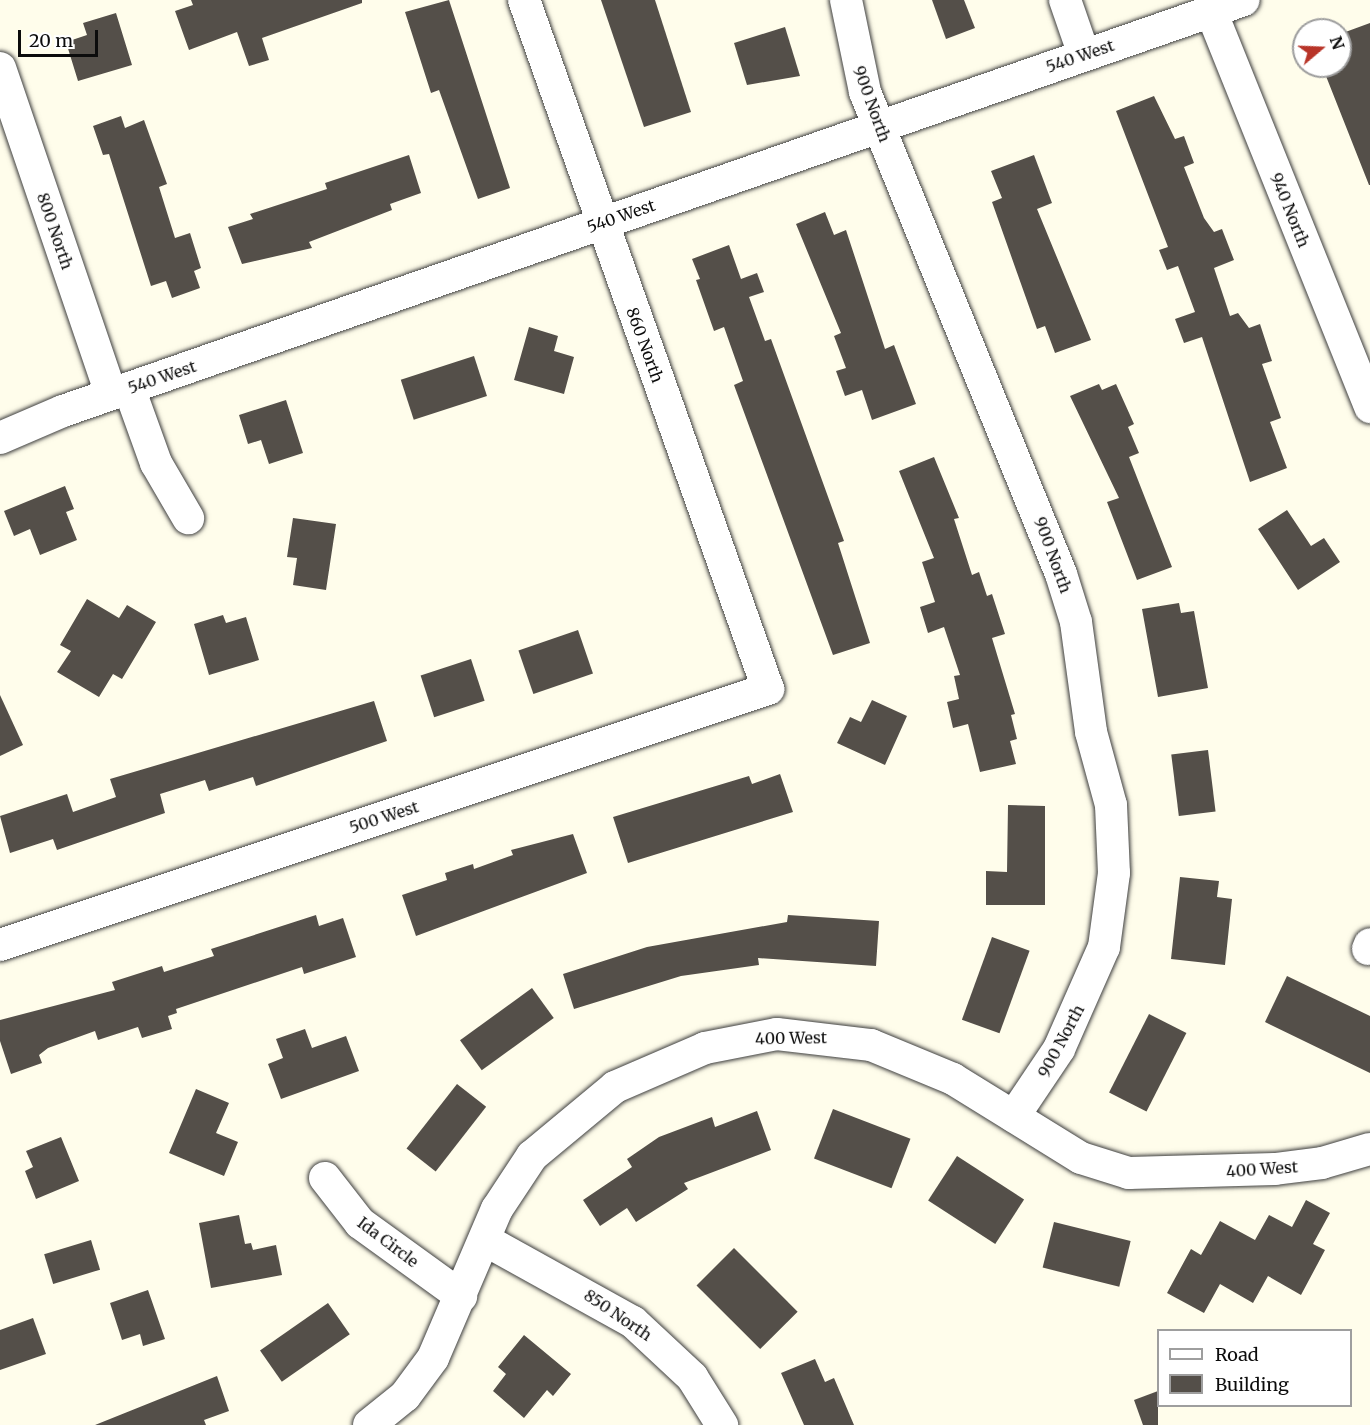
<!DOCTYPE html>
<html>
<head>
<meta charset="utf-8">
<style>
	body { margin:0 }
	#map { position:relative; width:1370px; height:1425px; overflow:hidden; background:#fffdeb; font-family:Merriweather,serif }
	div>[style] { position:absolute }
	.building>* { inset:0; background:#544f49; transform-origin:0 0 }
	.roads { filter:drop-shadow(0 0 2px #3f3f3f) drop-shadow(0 0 2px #3f3f3f) }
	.minor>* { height:32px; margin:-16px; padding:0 16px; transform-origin:16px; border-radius:16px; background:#fff }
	span { translate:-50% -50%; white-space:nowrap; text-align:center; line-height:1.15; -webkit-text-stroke:6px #fff; paint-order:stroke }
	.street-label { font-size:16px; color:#0c0c0c }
	.legend { position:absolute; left:1157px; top:1329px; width:195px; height:78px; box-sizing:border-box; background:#fff; border:2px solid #9e9e9e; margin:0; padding:8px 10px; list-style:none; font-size:18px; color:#0c0c0c }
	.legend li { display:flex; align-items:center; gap:12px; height:30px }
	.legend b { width:30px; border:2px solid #9e9e9e }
	.north { position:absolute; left:1292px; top:18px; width:60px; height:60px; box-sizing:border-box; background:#fff; border:2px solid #9e9e9e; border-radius:50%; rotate:71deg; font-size:16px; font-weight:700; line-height:24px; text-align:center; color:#0c0c0c }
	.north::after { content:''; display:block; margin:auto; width:21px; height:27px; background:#b83428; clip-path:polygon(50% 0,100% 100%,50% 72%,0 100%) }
	.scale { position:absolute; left:18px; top:30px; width:80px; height:27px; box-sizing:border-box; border:3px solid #0c0c0c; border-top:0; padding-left:8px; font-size:18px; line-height:21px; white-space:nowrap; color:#0c0c0c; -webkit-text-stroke:4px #fff; paint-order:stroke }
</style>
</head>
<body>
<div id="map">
	<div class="building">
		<i style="clip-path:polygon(191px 0,362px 0,362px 3px,262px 38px,269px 60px,249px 66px,237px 32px,189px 50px,175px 11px,193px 5px)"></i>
		<i style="clip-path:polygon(449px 0,510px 188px,478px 199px,439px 90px,431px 93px,405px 12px)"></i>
		<i style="clip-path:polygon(601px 0,655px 0,691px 112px,644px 127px)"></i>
		<i style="clip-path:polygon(932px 0,964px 0,975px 28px,946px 39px)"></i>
		<i style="clip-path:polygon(116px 13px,132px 65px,78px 81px,66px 42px,87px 35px,83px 23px)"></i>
		<i style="clip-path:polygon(1370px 23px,1370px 185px,1369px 185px,1322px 66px,1340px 66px,1340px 34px)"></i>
		<i style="clip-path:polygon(785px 27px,800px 76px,747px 85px,734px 43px)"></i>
		<i style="clip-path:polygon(1154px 96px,1175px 139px,1184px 136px,1194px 163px,1184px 167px,1204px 218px,1214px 232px,1222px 229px,1234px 260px,1214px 268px,1230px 316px,1238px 313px,1249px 328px,1260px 324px,1272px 361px,1262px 364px,1281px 418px,1270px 422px,1287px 468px,1250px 482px,1202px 337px,1184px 343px,1175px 319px,1195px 312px,1178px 266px,1167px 270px,1159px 250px,1168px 247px,1116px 111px)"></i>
		<i style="clip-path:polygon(121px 116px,125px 128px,144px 120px,167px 184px,159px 187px,175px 238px,190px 233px,201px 268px,194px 271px,200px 288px,172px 298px,166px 281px,151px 286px,109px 154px,103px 155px,93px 126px)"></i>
		<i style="clip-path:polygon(409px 155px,421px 193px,390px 204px,392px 210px,309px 242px,312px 248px,242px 264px,228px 227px,253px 219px,250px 214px,327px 189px,325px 183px)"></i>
		<i style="clip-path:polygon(1034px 155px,1052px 203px,1037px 209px,1091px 340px,1055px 353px,1045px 326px,1037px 329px,992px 202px,1002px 198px,991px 171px)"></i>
		<i style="clip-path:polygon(825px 212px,834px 235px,846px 230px,885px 349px,894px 345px,916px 404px,872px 420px,862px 390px,845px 396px,836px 371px,846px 368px,834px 336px,841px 333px,796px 224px)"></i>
		<i style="clip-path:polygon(729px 245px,741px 279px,757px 273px,764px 292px,749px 297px,765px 341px,771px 339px,844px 541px,838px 543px,870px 643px,833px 655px,734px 385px,743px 381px,724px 327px,714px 331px,696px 280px,700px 279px,692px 259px)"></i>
		<i style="clip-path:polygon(529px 327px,558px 336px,554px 351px,574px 357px,564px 394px,514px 380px)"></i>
		<i style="left:474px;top:356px;width:42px;height:77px;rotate:72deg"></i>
		<i style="clip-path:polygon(1099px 384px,1102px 390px,1116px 384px,1134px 424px,1128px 427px,1139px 453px,1129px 457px,1172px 567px,1137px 580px,1107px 502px,1119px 498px,1070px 396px)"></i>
		<i style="clip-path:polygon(286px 400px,303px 453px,269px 464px,261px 440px,248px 444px,239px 415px)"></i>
		<i style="clip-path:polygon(934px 457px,959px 518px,954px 519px,972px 575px,979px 572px,987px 596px,992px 594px,1005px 634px,992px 638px,1015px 714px,1011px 715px,1017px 739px,1010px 741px,1016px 764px,980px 772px,968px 724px,953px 728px,947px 702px,959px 699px,954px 676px,960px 675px,944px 627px,928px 633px,920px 607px,935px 602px,922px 562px,934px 558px,899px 471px)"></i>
		<i style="clip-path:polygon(65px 486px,74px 509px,66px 512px,77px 540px,40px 555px,30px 529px,14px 536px,4px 511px)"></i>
		<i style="clip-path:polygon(1287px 510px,1311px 546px,1324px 538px,1340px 562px,1298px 590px,1258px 529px)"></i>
		<i style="clip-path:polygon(293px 518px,336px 524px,326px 590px,293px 585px,297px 558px,287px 557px)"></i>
		<i style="clip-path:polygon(87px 599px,119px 618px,127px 605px,156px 622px,122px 679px,113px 674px,99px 697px,57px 672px,71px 651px,60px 645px)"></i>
		<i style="clip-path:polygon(1179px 603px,1181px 613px,1194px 611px,1208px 688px,1158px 697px,1142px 609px)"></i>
		<i style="clip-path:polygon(223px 615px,226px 623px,246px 617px,259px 660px,209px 675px,194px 624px)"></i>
		<i style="left:578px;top:630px;width:46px;height:63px;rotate:71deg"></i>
		<i style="left:471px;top:659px;width:44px;height:53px;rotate:72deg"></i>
		<i style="clip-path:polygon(0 695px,23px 745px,0 756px)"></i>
		<i style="clip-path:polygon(872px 700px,907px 716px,885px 765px,837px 743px,850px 717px,861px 722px)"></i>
		<i style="clip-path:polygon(374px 701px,387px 741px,256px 786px,253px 777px,209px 791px,205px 780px,160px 794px,165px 813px,57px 850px,53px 839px,10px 853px,0 816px,67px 794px,73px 812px,116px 797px,110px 779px)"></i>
		<i style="left:1208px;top:750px;width:62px;height:37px;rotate:83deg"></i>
		<i style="clip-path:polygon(780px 774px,793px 812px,628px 863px,613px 817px,749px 776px,752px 784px)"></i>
		<i style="clip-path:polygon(1008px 805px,1045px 806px,1045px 905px,986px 905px,986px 871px,1007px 872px)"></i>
		<i style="clip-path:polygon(573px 834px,587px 873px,416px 936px,402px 895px,447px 880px,445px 873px,473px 864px,474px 869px,513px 855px,511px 850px)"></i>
		<i style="clip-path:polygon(1180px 877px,1219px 881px,1217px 897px,1232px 899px,1225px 965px,1171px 959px)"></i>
		<i style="clip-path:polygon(316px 915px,319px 926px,343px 918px,356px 957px,304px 974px,302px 967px,176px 1009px,177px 1013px,168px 1016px,172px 1029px,142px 1038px,138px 1027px,98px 1040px,95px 1031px,48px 1048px,39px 1055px,42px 1063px,11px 1074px,0 1041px,0 1020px,115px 990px,112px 982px,162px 966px,164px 972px,214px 956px,211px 949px)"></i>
		<i style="clip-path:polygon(788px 915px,879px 921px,876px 966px,758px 958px,759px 965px,681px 976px,574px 1009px,563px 974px,647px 947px,787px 922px)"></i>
		<i style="left:992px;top:937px;width:40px;height:88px;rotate:20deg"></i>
		<i style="clip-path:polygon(1287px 976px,1370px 1016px,1370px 1073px,1265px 1022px)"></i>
		<i style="left:532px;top:988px;width:37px;height:89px;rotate:54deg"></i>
		<i style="left:1149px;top:1014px;width:42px;height:88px;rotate:27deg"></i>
		<i style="clip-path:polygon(305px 1029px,312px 1048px,346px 1036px,359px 1071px,281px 1099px,268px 1064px,283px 1058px,276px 1039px)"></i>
		<i style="left:457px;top:1084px;width:37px;height:82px;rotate:38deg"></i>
		<i style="clip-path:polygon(196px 1089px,229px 1103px,216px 1133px,238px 1142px,224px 1176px,169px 1153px)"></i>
		<i style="left:833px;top:1109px;width:83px;height:53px;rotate:21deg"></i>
		<i style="clip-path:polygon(757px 1111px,771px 1150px,684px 1183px,688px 1189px,636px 1222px,627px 1208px,600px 1226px,583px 1200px,632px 1167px,627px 1159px,659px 1137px,712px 1117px,715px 1127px)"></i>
		<i style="clip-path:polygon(61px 1137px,79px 1181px,36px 1199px,25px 1171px,33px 1167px,26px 1151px)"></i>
		<i style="left:957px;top:1156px;width:80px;height:53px;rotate:33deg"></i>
		<i style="clip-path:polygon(1306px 1200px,1330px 1213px,1313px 1244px,1325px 1250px,1301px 1295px,1268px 1276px,1253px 1303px,1220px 1284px,1204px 1313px,1167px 1293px,1191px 1249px,1201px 1255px,1220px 1221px,1255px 1240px,1269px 1215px,1292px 1227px)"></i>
		<i style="clip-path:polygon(239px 1215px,245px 1244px,251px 1243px,253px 1250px,276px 1245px,282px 1275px,211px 1288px,199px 1223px)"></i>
		<i style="left:1054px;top:1222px;width:79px;height:47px;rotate:14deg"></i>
		<i style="left:91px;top:1240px;width:31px;height:49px;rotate:73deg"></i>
		<i style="left:734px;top:1248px;width:90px;height:53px;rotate:45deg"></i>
		<i style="clip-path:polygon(148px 1290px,165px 1339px,143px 1346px,140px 1334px,122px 1340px,110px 1303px)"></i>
		<i style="left:328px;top:1303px;width:38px;height:83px;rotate:55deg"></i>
		<i style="clip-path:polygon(33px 1318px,46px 1354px,0 1370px,0 1330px)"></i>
		<i style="clip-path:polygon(524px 1335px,571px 1374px,553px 1396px,547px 1390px,524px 1418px,493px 1391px,506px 1374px,498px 1367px)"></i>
		<i style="clip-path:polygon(815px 1359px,825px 1382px,834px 1378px,854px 1425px,804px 1425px,781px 1373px)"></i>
		<i style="clip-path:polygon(217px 1376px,229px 1411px,204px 1420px,206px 1425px,95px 1425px)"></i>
		<i style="clip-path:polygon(1158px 1391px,1158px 1425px,1143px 1425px,1134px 1400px)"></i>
	</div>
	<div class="roads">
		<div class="minor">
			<i style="left:846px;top:0;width:94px;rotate:78.3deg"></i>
			<i style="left:865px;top:92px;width:520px;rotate:67.87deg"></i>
			<i style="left:1061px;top:574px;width:50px;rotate:72.6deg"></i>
			<i style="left:1076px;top:622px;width:111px;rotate:82.2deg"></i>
			<i style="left:1091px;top:732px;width:76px;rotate:74.7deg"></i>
			<i style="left:1111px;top:805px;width:68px;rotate:87.5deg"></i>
			<i style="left:1114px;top:873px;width:75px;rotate:97.7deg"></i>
			<i style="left:1104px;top:947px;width:111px;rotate:113.8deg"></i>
			<i style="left:1059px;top:1049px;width:81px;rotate:123.9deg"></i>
			<i style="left:1065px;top:0;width:58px;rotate:70.9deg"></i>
			<i style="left:1211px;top:11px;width:427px;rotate:68.1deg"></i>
			<i style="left:0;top:68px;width:344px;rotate:71.2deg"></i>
			<i style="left:129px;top:388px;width:80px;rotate:70.2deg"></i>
			<i style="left:156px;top:463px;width:64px;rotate:59.8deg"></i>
			<i style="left:0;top:438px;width:69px;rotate:-23.2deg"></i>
			<i style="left:63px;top:411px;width:1250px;rotate:-19.19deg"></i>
			<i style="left:0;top:945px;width:810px;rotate:-18.43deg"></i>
			<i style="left:768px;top:689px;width:731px;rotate:-109.5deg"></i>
			<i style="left:1368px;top:949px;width:5px;rotate:-68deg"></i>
			<i style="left:325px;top:1178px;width:57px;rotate:52.1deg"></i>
			<i style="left:360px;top:1223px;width:125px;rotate:35.9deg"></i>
			<i style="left:485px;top:1240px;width:169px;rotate:29deg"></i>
			<i style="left:633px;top:1322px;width:81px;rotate:43deg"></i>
			<i style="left:692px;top:1377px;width:57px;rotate:58deg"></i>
			<i style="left:369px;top:1425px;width:46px;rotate:-38.9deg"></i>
			<i style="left:405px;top:1396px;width:47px;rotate:-53.6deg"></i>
			<i style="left:433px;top:1358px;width:162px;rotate:-66.8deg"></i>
			<i style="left:497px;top:1209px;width:64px;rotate:-56.6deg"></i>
			<i style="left:532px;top:1156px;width:108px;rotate:-39.7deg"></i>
			<i style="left:615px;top:1087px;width:98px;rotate:-23.4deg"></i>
			<i style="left:705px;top:1048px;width:73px;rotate:-11deg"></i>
			<i style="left:777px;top:1034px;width:95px;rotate:6.7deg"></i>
			<i style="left:871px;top:1045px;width:89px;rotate:22.5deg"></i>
			<i style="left:953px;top:1079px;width:150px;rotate:31.7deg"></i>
			<i style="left:1081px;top:1158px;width:50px;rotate:17.4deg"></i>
			<i style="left:1129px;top:1173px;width:146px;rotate:-1.6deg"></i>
			<i style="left:1275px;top:1169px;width:47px;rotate:-7.3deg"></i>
			<i style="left:1322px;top:1163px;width:50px;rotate:-16.3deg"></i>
		</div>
	</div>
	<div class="street-label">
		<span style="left:1080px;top:56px;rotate:-19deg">540 West</span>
		<span style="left:872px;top:104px;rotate:70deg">900 North</span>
		<span style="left:1290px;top:210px;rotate:68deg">940 North</span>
		<span style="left:621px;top:216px;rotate:-19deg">540 West</span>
		<span style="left:55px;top:231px;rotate:71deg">800 North</span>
		<span style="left:645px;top:345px;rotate:70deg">860 North</span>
		<span style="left:162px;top:377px;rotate:-19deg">540 West</span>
		<span style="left:1053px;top:555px;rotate:70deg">900 North</span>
		<span style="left:384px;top:817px;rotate:-18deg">500 West</span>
		<span style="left:791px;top:1038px;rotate:-1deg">400 West</span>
		<span style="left:1061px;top:1041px;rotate:-62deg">900 North</span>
		<span style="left:1262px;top:1169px;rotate:-4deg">400 West</span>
		<span style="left:388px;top:1242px;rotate:37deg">Ida Circle</span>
		<span style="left:618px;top:1315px;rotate:34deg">850 North</span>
	</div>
	<ul class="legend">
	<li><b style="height:8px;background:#fff"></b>Road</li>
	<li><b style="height:16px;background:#544f49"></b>Building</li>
	</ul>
	<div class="north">N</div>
	<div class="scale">20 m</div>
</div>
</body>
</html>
